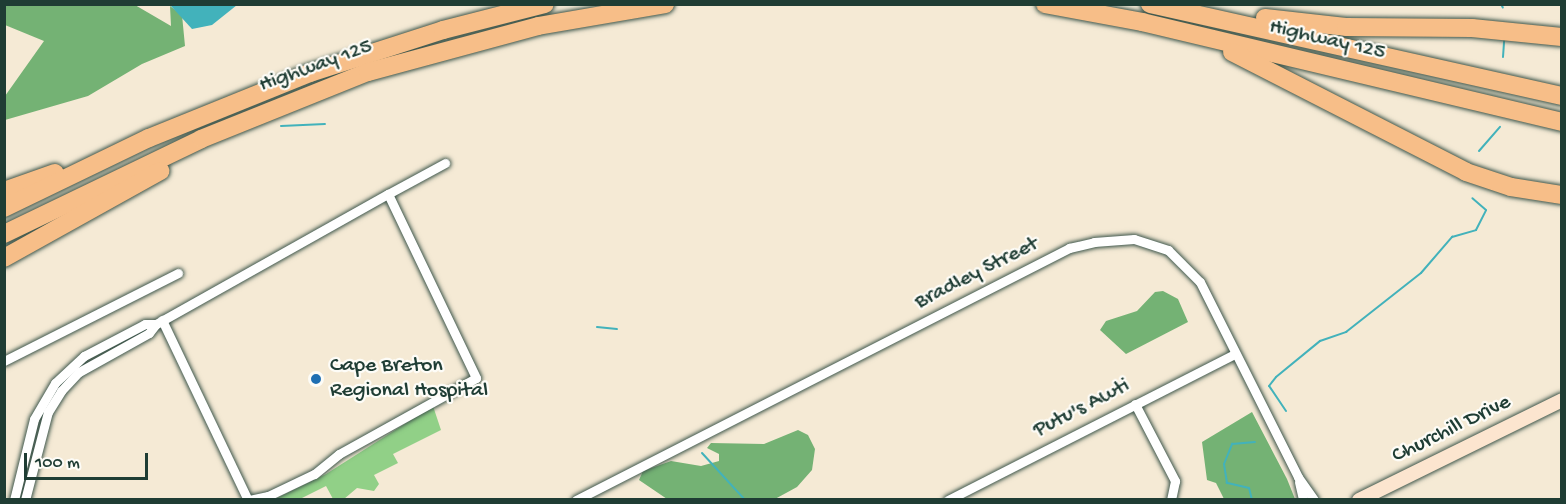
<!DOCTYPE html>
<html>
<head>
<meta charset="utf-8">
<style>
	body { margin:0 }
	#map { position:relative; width:1566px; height:504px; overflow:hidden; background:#f5ead5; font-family:"Gochi Hand",sans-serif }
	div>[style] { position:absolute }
	.green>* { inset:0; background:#91d087 }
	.forest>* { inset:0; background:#74b274 }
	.water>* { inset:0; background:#42b2bb }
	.stream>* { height:2px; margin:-1px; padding:0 1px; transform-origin:1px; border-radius:1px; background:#42b2bb }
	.roads { filter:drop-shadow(0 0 2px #3f574c) drop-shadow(0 0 2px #3f574c) }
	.minor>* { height:9px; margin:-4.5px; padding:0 4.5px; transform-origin:4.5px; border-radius:4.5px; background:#fff }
	.secondary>* { height:14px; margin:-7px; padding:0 7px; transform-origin:7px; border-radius:7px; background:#fce5cf }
	.motorway>* { height:18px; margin:-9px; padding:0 9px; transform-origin:9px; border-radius:9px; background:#f7be88 }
	.dots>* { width:16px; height:16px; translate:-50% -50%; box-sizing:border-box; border:3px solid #fdfcf7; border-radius:50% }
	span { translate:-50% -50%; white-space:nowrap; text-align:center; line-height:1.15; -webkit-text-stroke:4.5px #fdfcf7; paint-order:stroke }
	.street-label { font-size:22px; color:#1f3d34 }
	.poi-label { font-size:22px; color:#1f3d34 }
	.left { translate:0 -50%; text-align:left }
	.frame { position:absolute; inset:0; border:6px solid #1f3d34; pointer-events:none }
	.scale { position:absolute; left:24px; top:453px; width:124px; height:27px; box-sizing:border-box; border:3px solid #1f3d34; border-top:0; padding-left:8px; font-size:18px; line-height:21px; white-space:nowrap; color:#1f3d34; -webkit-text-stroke:4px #fdfcf7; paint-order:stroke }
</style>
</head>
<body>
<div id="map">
	<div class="green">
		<i style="clip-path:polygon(433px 406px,441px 430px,393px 454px,398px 463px,374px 475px,379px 484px,374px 491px,357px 488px,344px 499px,333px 499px,326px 486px,300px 499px,273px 500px,326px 474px)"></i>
	</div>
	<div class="forest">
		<i style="clip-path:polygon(5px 5px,135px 5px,171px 26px,170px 6px,182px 15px,185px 46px,142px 64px,88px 96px,5px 120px,5px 96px,44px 41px,5px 25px)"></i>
		<i style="clip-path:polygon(1163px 291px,1178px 299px,1188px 322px,1126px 354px,1100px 330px,1106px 321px,1137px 311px,1155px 292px)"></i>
		<i style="clip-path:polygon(1252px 412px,1287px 479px,1295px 499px,1224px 499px,1216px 483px,1207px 480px,1202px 442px)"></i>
		<i style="clip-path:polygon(798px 430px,808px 435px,815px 449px,812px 470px,797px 487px,775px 499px,667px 499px,639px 480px,643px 471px,671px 461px,701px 466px,719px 461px,719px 454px,707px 448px,711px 443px,764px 444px)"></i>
	</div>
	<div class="water">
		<i style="clip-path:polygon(170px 5px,170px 4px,237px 5px,212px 25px,192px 29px)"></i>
	</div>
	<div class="stream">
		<i style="left:1501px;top:4px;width:4px;rotate:63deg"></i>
		<i style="left:1503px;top:57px;width:16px;rotate:-86deg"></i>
		<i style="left:281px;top:126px;width:44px;rotate:-2.6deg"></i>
		<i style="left:1479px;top:151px;width:32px;rotate:-49deg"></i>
		<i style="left:597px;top:327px;width:20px;rotate:6deg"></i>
		<i style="left:1286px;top:411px;width:30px;rotate:-124deg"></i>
		<i style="left:1269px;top:386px;width:11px;rotate:-52deg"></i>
		<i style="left:1276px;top:377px;width:57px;rotate:-39.3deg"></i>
		<i style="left:1320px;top:341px;width:28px;rotate:-19deg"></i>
		<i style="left:1346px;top:332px;width:95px;rotate:-38.2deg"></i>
		<i style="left:1421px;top:273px;width:48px;rotate:-49.3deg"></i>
		<i style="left:1452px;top:237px;width:25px;rotate:-16deg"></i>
		<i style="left:1476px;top:230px;width:22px;rotate:-63deg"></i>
		<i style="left:1486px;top:210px;width:18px;rotate:-139deg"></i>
		<i style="left:702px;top:453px;width:64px;rotate:47.5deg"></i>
		<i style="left:1252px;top:500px;width:12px;rotate:-104deg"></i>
		<i style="left:1249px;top:488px;width:23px;rotate:-167deg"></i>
		<i style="left:1227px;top:483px;width:19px;rotate:-99deg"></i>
		<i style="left:1224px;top:464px;width:22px;rotate:-68deg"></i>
		<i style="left:1232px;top:444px;width:23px;rotate:-5deg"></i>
	</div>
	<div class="roads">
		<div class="minor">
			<i style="left:388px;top:194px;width:65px;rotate:-28.5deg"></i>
			<i style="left:162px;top:320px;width:199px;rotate:64.5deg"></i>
			<i style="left:4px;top:361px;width:195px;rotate:-26.8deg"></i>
			<i style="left:1135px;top:404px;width:87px;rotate:62.5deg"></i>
			<i style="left:1175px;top:481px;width:19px;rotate:102deg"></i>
			<i style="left:1299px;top:482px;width:18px;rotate:77deg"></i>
			<i style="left:14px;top:500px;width:83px;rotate:-76.1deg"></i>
			<i style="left:34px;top:419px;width:42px;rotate:-59.7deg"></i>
			<i style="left:55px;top:383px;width:40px;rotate:-43deg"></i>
			<i style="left:84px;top:356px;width:69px;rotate:-27.7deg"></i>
			<i style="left:145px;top:324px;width:11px"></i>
			<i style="left:25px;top:500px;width:91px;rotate:-75.4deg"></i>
			<i style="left:48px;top:412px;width:25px;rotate:-58deg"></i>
			<i style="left:61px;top:391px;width:26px;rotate:-47deg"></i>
			<i style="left:79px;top:372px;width:80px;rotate:-29.1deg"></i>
			<i style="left:149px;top:333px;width:11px;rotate:-52deg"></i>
			<i style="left:156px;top:324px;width:266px;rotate:-29.3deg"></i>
			<i style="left:388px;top:194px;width:204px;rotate:64.4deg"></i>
			<i style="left:476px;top:378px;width:157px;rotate:151deg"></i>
			<i style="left:339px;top:454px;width:32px;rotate:141deg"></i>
			<i style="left:314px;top:474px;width:51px;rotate:154.4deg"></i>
			<i style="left:268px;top:496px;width:19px;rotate:168deg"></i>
			<i style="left:576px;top:500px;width:554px;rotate:-27.07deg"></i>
			<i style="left:1069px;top:248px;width:26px;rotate:-13deg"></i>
			<i style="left:1094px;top:242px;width:40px;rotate:-4.3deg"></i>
			<i style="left:1134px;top:239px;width:36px;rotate:18deg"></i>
			<i style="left:1168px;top:250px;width:45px;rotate:45deg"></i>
			<i style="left:1200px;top:282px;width:218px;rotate:63.3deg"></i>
			<i style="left:1298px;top:477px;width:28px;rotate:55deg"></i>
			<i style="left:948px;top:500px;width:321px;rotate:-27deg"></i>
		</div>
		<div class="secondary">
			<i style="left:1359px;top:500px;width:226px;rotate:-26.2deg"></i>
		</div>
		<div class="motorway">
			<i style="left:1045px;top:4px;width:99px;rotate:10.5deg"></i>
			<i style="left:1142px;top:22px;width:432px;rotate:13.4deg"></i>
			<i style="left:1150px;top:4px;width:422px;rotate:12.6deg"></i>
			<i style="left:1265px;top:18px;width:81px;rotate:6.3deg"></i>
			<i style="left:1346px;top:27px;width:126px;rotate:0.5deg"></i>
			<i style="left:1472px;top:28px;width:90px;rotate:5.7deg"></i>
			<i style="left:1232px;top:52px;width:263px;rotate:27.1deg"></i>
			<i style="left:1466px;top:172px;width:47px;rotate:18.4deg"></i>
			<i style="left:1511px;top:187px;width:52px;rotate:8.9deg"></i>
			<i style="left:4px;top:191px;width:54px;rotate:-19.4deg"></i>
			<i style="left:4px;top:208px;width:161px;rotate:-25.8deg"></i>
			<i style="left:149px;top:138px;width:174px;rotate:-22deg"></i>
			<i style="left:310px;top:73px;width:140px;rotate:-17.9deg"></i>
			<i style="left:443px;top:30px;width:105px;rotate:-14.3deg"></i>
			<i style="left:4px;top:234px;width:219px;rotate:-25.7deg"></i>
			<i style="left:201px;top:139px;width:180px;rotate:-21.9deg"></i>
			<i style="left:368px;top:72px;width:176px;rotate:-15.1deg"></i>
			<i style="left:538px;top:26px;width:129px;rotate:-9.8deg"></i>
			<i style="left:4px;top:258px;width:179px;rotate:-29.1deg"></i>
		</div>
	</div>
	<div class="dots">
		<i style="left:316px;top:379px;background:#1f6fb2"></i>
	</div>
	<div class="street-label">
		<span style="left:1327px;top:41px;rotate:13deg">Highway 125</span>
		<span style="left:316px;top:67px;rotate:-20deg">Highway 125</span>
		<span style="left:977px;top:274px;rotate:-27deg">Bradley Street</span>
		<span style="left:1082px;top:409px;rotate:-27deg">Putu's Awti</span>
		<span style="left:1452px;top:430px;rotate:-26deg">Churchill Drive</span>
	</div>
	<div class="poi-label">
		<span class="left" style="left:330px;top:379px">Cape Breton<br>Regional Hospital</span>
	</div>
	<div class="frame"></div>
	<div class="scale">100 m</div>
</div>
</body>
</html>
